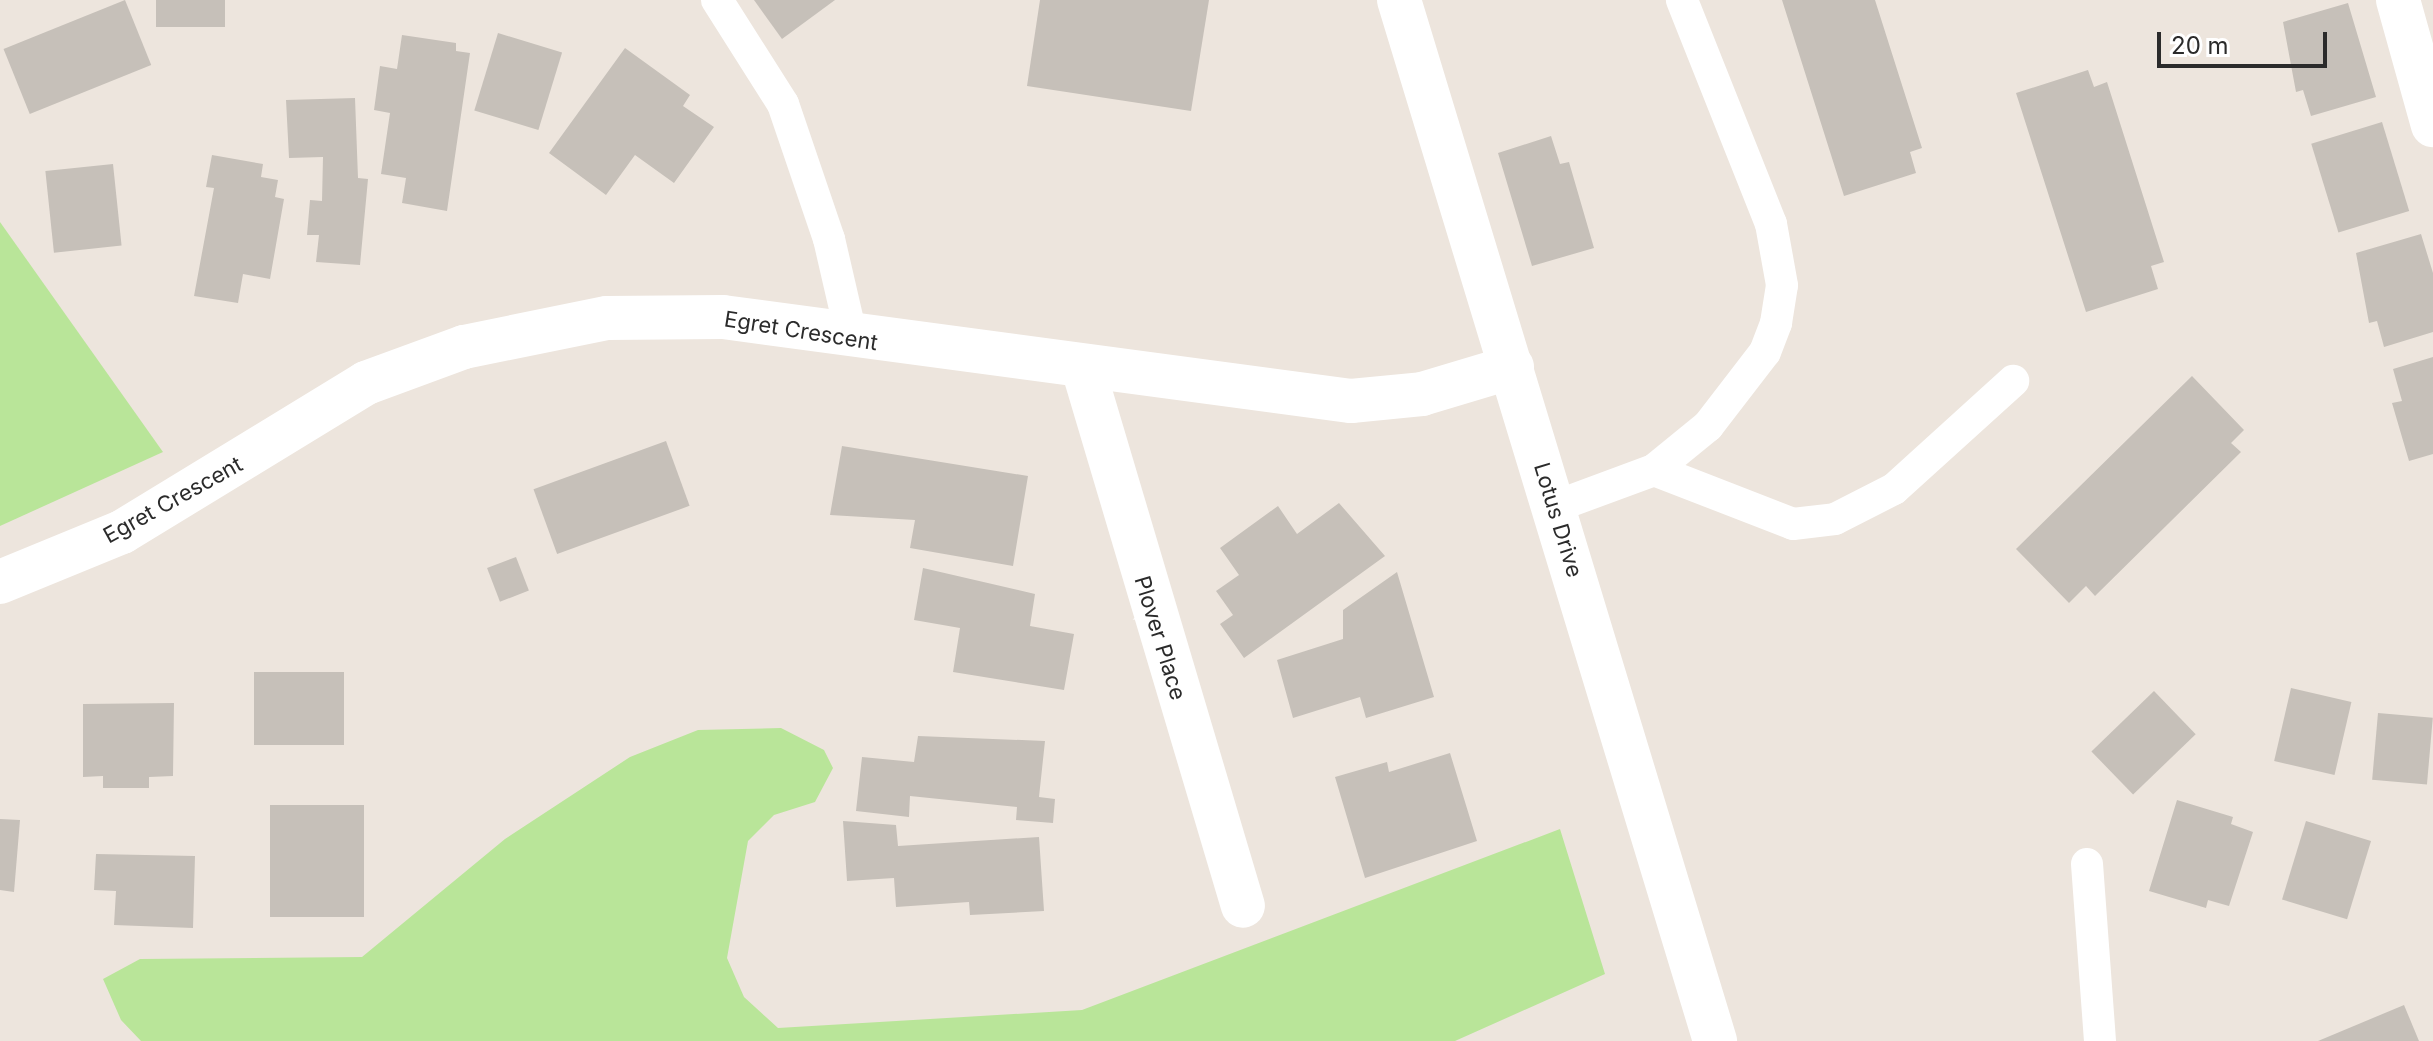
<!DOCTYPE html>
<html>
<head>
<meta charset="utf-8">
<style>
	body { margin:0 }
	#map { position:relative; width:2433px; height:1041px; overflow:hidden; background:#ede5dd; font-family:Inter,sans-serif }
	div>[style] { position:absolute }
	.green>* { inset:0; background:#b9e599 }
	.building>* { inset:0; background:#c6c0b9; transform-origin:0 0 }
	.lane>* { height:32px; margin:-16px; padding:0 16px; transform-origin:16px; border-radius:16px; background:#fff }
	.street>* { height:44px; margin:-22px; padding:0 22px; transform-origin:22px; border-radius:22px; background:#fff }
	.secondary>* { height:44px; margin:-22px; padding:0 22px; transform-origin:22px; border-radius:22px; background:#fff }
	span { translate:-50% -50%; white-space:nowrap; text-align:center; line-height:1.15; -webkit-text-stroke:8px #fff; paint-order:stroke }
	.street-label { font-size:22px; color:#2b2b2b }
	.scale { position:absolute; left:2157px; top:32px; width:170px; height:36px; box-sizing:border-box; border:4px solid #2b2b2b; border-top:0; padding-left:10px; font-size:24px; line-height:28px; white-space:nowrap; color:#2b2b2b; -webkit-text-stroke:6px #fff; paint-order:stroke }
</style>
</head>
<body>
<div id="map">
	<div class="green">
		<i style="clip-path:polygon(0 222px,163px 452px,0 526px)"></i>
		<i style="clip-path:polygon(781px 728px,824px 750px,833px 768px,815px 802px,774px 815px,748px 841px,727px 958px,744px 997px,778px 1028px,1082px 1010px,1560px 829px,1605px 974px,1455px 1041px,141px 1041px,121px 1020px,103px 979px,140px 959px,362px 957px,505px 839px,630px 757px,698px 730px)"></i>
	</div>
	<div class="building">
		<i style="left:125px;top:0;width:70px;height:131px;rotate:68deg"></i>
		<i style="left:156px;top:0;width:69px;height:27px"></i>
		<i style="clip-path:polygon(754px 0,835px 0,782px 39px)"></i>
		<i style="clip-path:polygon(1040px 0,1209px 0,1191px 111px,1027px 86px)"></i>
		<i style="clip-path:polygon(1782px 0,1875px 0,1922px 148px,1910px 152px,1916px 173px,1844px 196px)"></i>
		<i style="clip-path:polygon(2348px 3px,2376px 97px,2311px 116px,2303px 90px,2296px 92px,2283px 22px)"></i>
		<i style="left:498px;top:33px;width:67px;height:81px;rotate:17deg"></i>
		<i style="clip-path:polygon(402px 35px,456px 43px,456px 51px,470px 53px,447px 211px,402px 203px,406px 178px,381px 174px,390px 113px,374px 110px,380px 66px,397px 69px)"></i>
		<i style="clip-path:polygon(625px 48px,690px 95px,683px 106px,714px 127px,674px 183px,635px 155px,606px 195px,549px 153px)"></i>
		<i style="clip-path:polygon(2088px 70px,2094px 87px,2107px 82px,2164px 262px,2151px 266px,2158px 289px,2086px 312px,2016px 93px)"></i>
		<i style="clip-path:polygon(355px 98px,358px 178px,368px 179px,360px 265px,316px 262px,319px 235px,307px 235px,310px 200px,322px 201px,323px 157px,289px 158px,286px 100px)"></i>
		<i style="left:2382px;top:122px;width:93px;height:74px;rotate:73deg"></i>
		<i style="clip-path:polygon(1551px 136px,1560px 164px,1569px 162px,1594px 248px,1532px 266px,1498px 153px)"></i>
		<i style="clip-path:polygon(212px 155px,263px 164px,261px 177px,278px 180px,275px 197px,284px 199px,270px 279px,243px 274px,238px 303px,194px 296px,214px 188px,206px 187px)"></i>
		<i style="left:113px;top:164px;width:82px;height:68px;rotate:84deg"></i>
		<i style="clip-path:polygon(2421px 234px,2433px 273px,2433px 332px,2384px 347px,2377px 321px,2369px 323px,2356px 253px)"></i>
		<i style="clip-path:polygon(2433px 357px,2433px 454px,2409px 461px,2392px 403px,2402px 401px,2393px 369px)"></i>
		<i style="clip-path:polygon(2192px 376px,2244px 430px,2231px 443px,2241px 452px,2095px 596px,2086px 586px,2069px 603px,2016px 549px)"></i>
		<i style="left:666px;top:441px;width:69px;height:141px;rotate:70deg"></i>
		<i style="clip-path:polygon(842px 446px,1028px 476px,1013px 566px,910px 548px,915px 520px,830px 515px)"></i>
		<i style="clip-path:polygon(1339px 503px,1385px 556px,1244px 658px,1220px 624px,1233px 615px,1216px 591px,1239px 575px,1220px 548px,1278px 506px,1297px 534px)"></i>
		<i style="left:516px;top:557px;width:36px;height:31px;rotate:69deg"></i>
		<i style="clip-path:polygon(923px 568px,1035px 594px,1030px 626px,1074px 634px,1064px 690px,953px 672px,960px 628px,914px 620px)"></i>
		<i style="clip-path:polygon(1397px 572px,1434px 697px,1366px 718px,1360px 697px,1293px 718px,1277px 660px,1343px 639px,1343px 610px)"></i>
		<i style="left:254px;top:672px;width:90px;height:73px"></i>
		<i style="left:2291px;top:688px;width:62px;height:75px;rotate:13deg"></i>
		<i style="left:2154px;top:691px;width:60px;height:87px;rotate:46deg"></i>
		<i style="clip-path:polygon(174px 703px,173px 776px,149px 777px,149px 788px,103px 788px,103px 776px,83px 777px,83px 704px)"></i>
		<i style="left:2378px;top:713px;width:55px;height:67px;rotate:5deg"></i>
		<i style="clip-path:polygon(918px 736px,1045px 741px,1039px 797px,1055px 799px,1053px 823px,1016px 820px,1017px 807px,910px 796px,909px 817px,856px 811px,862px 757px,914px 762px)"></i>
		<i style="clip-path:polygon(1450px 753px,1477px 841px,1365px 878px,1335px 777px,1387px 762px,1389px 772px)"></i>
		<i style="clip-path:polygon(2177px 800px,2233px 817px,2231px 824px,2253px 832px,2229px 906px,2208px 900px,2206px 908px,2149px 891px)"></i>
		<i style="left:270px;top:805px;width:94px;height:112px"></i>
		<i style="clip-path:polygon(0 819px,20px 820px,14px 892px,0 890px)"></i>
		<i style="clip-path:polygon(843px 821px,896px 825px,898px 846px,1039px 837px,1044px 911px,970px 915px,969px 902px,896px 907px,894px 878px,847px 881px)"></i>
		<i style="left:2306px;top:821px;width:68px;height:82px;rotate:17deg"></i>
		<i style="clip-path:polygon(96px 854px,195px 856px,193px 928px,114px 925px,116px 891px,94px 890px)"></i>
		<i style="clip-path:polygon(2404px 1005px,2419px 1041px,2318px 1041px)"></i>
	</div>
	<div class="lane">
		<i style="left:717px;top:0;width:123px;rotate:57.6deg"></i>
		<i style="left:783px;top:104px;width:143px;rotate:71.2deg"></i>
		<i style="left:829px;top:239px;width:103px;rotate:77deg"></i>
		<i style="left:1654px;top:470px;width:149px;rotate:21.2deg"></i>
		<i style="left:1793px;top:524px;width:42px;rotate:-6.8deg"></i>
		<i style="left:1835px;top:519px;width:66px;rotate:-27deg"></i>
		<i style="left:1894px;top:489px;width:161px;rotate:-42.2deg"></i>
		<i style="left:1554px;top:507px;width:107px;rotate:-20.3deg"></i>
		<i style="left:1654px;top:470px;width:70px;rotate:-39.2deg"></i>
		<i style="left:1708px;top:426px;width:93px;rotate:-52.4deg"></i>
		<i style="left:1765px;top:352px;width:31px;rotate:-69deg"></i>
		<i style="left:1776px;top:323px;width:38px;rotate:-81deg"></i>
		<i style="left:1782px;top:285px;width:62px;rotate:-100.2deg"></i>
		<i style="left:1771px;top:224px;width:241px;rotate:-111.7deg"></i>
		<i style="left:2087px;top:864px;width:177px;rotate:85.8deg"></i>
	</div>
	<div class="street">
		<i style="left:2398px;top:0;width:130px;rotate:74.4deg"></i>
		<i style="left:1083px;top:368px;width:561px;rotate:73.44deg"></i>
		<i style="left:0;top:582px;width:132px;rotate:-22.3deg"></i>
		<i style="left:122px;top:532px;width:286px;rotate:-31.4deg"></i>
		<i style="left:366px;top:383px;width:104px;rotate:-20.2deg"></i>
		<i style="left:464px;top:347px;width:146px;rotate:-11.5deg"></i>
		<i style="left:607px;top:318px;width:116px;rotate:-0.5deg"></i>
		<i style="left:723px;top:317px;width:634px;rotate:7.62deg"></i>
		<i style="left:1351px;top:401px;width:71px;rotate:-5.6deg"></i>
		<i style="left:1422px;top:394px;width:94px;rotate:-16.7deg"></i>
	</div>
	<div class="secondary">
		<i style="left:1399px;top:0;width:1088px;rotate:73.11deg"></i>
	</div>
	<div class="street-label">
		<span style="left:801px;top:331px;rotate:9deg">Egret Crescent</span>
		<span style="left:173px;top:500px;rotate:-29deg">Egret Crescent</span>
		<span style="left:1558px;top:520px;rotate:73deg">Lotus Drive</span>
		<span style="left:1160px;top:638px;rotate:73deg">Plover Place</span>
	</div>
	<div class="scale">20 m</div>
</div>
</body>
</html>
